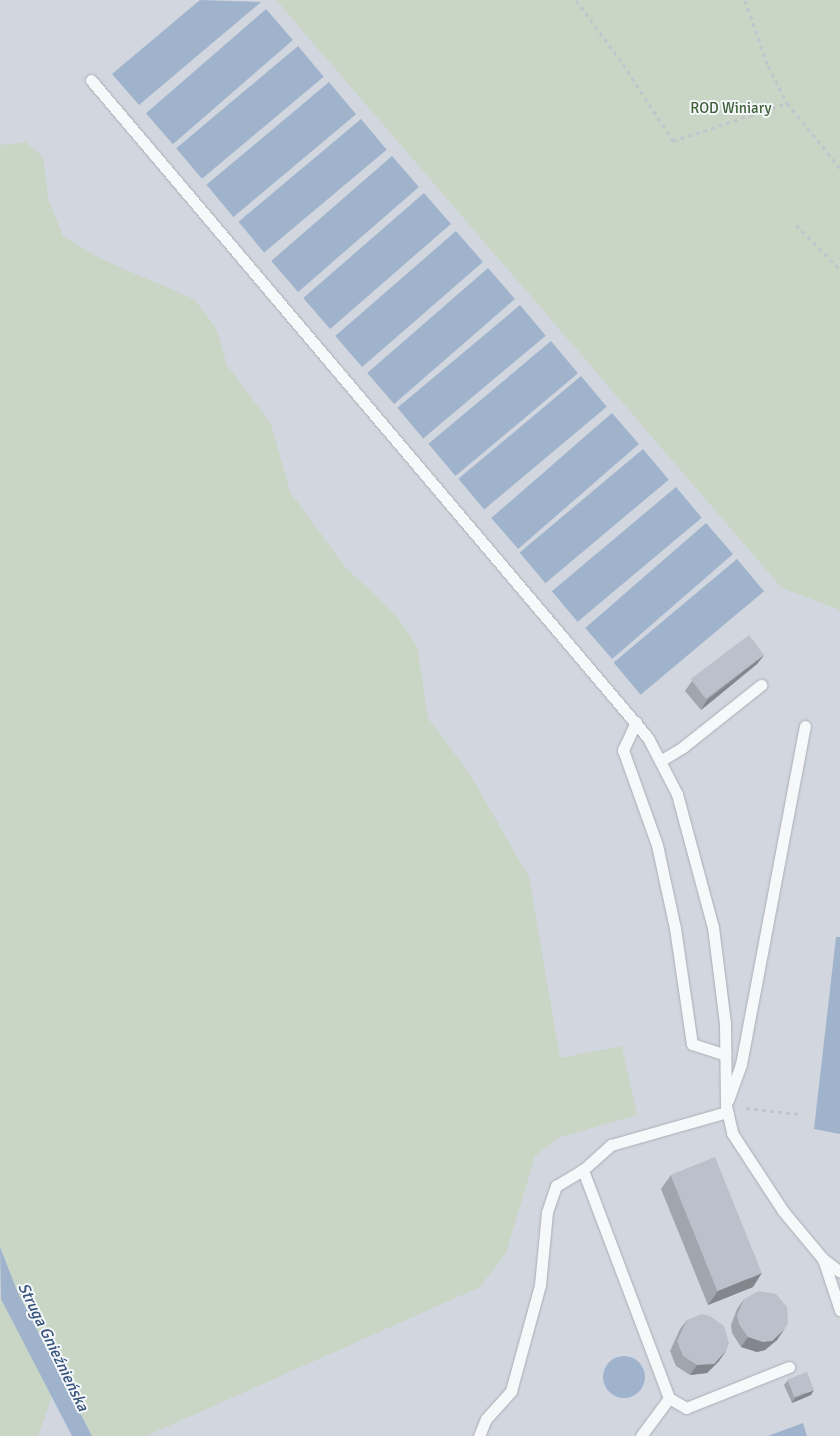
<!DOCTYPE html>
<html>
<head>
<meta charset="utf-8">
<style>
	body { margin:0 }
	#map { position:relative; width:840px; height:1436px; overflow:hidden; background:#e4e7ec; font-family:Signika,sans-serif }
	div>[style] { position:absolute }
	.built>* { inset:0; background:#d2d6de }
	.green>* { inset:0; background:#c9d6c5 }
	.water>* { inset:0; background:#9fb4cc; transform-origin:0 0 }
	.round { border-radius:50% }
	.path>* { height:3px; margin-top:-1.5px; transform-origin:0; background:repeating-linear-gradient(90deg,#c2c5cb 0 4px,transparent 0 8px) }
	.roads { filter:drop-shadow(0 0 1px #a9aeb7) drop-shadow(0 0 1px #a9aeb7) }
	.service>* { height:11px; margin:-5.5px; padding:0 5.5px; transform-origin:5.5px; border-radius:5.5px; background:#f7f8fa }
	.wall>* { inset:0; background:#a1a5ae }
	.shaded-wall>* { inset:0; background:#83868d }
	.building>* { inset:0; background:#bbc0ca; transform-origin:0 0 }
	span { translate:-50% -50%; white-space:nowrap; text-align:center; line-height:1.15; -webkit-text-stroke:4px #f4f6f9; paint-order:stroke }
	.park-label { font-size:15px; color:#3f6138 }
	.water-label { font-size:16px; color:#34527a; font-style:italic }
</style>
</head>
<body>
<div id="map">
	<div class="built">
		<i style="clip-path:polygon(0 0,495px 0,840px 402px,840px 1436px,0 1436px)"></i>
	</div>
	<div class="green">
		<i style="clip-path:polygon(276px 0,840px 0,840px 610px,782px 588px)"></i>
		<i style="clip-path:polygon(26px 142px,43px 157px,48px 199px,63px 236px,103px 260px,194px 299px,216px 328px,227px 365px,271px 424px,290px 492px,346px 568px,394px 613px,417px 646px,428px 718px,469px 773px,529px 877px,560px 1058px,622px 1046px,637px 1115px,560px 1137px,535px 1156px,506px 1253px,480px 1287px,146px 1436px,92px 1436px,18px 1293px,0 1247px,0 145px)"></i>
		<i style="clip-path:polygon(0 1296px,52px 1396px,38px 1436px,0 1436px)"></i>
	</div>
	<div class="water">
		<i style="clip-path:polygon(200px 0,261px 2px,139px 105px,112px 74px)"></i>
		<i style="left:266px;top:9px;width:41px;height:159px;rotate:49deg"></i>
		<i style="left:298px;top:46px;width:40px;height:159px;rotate:50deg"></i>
		<i style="left:329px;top:82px;width:42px;height:160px;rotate:50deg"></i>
		<i style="left:361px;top:119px;width:40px;height:160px;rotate:50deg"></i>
		<i style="left:392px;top:156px;width:41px;height:160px;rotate:49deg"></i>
		<i style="left:424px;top:193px;width:41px;height:160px;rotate:49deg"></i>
		<i style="left:456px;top:231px;width:41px;height:160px;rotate:49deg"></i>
		<i style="left:488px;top:268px;width:41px;height:160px;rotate:49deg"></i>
		<i style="left:520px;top:305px;width:40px;height:160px;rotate:50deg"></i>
		<i style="left:551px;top:341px;width:42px;height:160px;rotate:50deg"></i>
		<i style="left:581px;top:376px;width:40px;height:160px;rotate:50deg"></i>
		<i style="left:612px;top:413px;width:41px;height:160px;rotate:49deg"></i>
		<i style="left:643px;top:449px;width:40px;height:161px;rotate:50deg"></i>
		<i style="left:676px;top:487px;width:40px;height:162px;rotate:50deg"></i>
		<i style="left:706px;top:523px;width:41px;height:160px;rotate:49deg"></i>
		<i style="left:737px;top:559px;width:42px;height:161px;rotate:50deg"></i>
		<i style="clip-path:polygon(836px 937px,840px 937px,840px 1134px,814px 1129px)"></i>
		<i style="clip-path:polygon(0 1247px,18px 1293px,92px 1436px,72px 1436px,1px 1299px)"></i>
		<i class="round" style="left:603px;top:1356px;width:42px;height:42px"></i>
		<i style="clip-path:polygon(803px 1423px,807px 1436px,768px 1436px)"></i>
	</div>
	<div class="path">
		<i style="left:576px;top:0;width:79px;rotate:53.7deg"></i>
		<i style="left:623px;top:64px;width:92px;rotate:57deg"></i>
		<i style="left:673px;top:141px;width:120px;rotate:-18.4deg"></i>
		<i style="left:745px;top:0;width:70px;rotate:70.8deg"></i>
		<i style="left:768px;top:66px;width:42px;rotate:62.8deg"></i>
		<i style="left:787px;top:103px;width:84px;rotate:50.8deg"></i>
		<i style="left:796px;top:225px;width:62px;rotate:45deg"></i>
		<i style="left:746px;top:1108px;width:52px;rotate:6.6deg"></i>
	</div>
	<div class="roads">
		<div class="service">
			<i style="left:91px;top:80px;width:862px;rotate:49.75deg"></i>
			<i style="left:648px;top:738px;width:63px;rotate:62.6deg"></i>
			<i style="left:677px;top:794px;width:138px;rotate:74.9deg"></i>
			<i style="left:713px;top:927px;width:98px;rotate:82.9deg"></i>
			<i style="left:725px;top:1024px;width:82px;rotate:89.3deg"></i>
			<i style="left:726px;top:1106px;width:28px;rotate:77deg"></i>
			<i style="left:732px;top:1133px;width:93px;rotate:56.8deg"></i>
			<i style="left:783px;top:1211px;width:62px;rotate:50.2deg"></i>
			<i style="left:823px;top:1259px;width:21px;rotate:37deg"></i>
			<i style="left:636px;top:722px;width:31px;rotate:115deg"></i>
			<i style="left:623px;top:750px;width:101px;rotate:70.3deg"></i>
			<i style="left:657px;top:845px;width:85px;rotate:77.8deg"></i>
			<i style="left:675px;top:928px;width:117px;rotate:81.7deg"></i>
			<i style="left:692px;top:1044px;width:35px;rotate:18deg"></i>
			<i style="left:660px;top:761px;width:27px;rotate:-31deg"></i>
			<i style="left:683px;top:747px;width:100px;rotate:-38.5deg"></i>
			<i style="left:728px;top:1100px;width:38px;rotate:-70deg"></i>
			<i style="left:741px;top:1064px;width:344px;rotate:-79.3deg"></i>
			<i style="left:823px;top:1259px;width:54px;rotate:71.6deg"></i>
			<i style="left:669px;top:1398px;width:20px;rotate:30deg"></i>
			<i style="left:686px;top:1408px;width:111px;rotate:-21.7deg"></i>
			<i style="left:479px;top:1436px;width:18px;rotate:-68deg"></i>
			<i style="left:486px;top:1419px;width:38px;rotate:-48deg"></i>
			<i style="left:511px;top:1391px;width:110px;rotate:-74.7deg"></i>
			<i style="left:540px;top:1285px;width:73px;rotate:-84.5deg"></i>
			<i style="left:547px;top:1212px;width:28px;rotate:-71deg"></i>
			<i style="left:556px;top:1186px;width:31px;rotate:-31deg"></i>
			<i style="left:641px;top:1436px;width:47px;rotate:-53.6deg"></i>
			<i style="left:669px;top:1398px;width:244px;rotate:-110.7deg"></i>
			<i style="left:583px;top:1170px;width:38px;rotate:-42deg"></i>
			<i style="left:611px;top:1145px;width:121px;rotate:-15.9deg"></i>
		</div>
	</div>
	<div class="wall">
		<i style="clip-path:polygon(764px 655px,757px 664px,701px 710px,685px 691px,692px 681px)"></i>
		<i style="clip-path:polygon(671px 1175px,753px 1287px,708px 1305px,661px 1189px)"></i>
		<i style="clip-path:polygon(744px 1299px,777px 1340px,765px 1350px,757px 1352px,741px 1347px,732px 1333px,731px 1325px,737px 1309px)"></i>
		<i style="clip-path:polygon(687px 1320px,726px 1351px,719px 1361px,707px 1373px,690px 1375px,676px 1366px,670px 1351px,680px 1329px)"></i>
		<i style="clip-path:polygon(788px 1380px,811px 1395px,792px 1403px,784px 1385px)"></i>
	</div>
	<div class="shaded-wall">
		<i style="clip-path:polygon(764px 655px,757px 664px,701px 710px,707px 700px)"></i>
		<i style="clip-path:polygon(762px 1273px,753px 1287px,708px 1305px,718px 1291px)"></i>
		<i style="clip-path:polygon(784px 1330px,777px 1340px,765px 1350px,757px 1352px,741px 1347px,748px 1337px)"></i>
		<i style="clip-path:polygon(726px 1351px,719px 1361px,707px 1373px,690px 1375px,697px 1365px)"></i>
		<i style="clip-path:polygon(814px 1390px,811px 1395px,792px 1403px,795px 1398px)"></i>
	</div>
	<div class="building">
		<i style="left:749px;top:635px;width:25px;height:73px;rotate:53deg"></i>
		<i style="left:715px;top:1157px;width:125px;height:48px;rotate:68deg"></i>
		<i style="clip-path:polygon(759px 1291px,776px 1294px,787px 1307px,788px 1323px,784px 1330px,772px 1341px,763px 1342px,748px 1337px,739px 1324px,737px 1315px,744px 1299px)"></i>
		<i style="clip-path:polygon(702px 1314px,710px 1316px,724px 1326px,729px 1343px,726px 1351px,714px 1364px,697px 1365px,683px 1356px,677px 1341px,687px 1320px)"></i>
		<i style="left:807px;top:1372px;width:19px;height:21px;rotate:69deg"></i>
	</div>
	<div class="park-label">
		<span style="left:731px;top:109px">ROD Winiary</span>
	</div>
	<div class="water-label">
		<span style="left:53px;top:1347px;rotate:64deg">Struga Gnieźnieńska</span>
	</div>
</div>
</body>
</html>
